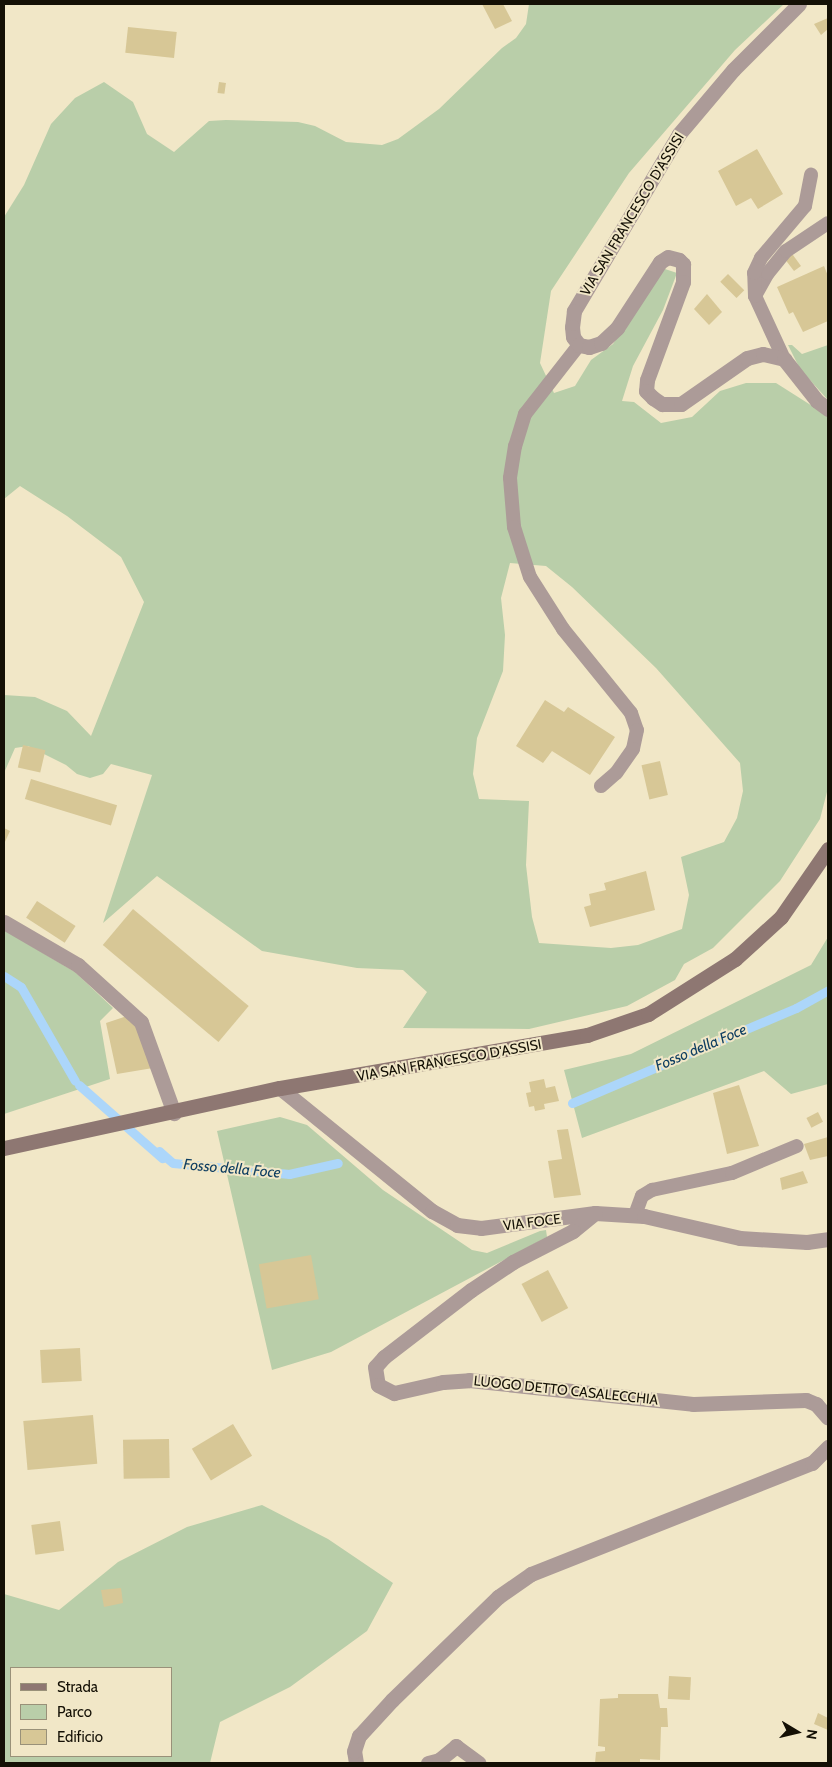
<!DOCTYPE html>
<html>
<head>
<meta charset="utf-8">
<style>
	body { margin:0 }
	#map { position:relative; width:832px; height:1767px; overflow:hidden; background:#f1e7c7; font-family:Cabin,sans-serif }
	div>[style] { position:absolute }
	.green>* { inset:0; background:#b9cea9 }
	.stream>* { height:9px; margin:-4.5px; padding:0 4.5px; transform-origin:4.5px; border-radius:4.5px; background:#acd6fa }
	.building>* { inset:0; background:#d7c796; transform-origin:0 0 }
	.lane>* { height:14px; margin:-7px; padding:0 7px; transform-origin:7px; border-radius:7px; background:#ac9b98 }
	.street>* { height:15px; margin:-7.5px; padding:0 7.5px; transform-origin:7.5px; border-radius:7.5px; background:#ac9b98 }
	.secondary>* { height:15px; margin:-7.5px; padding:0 7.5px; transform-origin:7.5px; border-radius:7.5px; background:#8e7772 }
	span { translate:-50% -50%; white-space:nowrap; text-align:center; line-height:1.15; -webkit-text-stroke:4px #f1e7c7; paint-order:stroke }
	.street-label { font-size:14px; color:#141005 }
	.water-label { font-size:15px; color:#0f3e61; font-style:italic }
	.frame { position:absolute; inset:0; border:5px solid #141005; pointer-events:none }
	.legend { position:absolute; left:10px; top:1667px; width:162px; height:90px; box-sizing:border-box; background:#f1e7c7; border:1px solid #999179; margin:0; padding:6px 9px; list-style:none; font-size:15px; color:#141005 }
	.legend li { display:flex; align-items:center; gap:10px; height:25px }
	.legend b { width:25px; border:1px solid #999179 }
	.north { position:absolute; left:772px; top:1707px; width:50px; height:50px; -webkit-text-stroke:4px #f1e7c7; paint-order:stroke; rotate:99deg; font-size:14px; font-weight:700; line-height:20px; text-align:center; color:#141005 }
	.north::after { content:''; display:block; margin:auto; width:18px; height:22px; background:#141005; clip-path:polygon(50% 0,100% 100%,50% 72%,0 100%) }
</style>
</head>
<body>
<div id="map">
	<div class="green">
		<i style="clip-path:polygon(evenodd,529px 4px,784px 4px,735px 50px,629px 173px,551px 291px,540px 363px,554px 393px,575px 386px,591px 360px,613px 344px,650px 285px,665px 269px,677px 273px,663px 310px,633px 366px,622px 401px,634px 402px,661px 423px,692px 417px,720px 391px,746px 383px,776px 383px,828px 416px,828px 788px,820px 819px,780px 881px,713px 948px,684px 964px,675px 980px,627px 1006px,529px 1029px,403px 1028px,427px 992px,403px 970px,357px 968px,262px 951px,157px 876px,103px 923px,152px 775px,111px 764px,103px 774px,90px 778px,77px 774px,66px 765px,28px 746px,15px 748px,4px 773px,4px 695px,35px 697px,67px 711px,91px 736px,144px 602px,121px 557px,67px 516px,20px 486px,4px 499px,4px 217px,24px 185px,51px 124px,75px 98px,104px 82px,133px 102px,147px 134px,174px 152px,209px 121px,226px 120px,298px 122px,315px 126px,346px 142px,382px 145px,398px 139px,439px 109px,502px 48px,516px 38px,526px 24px,529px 4px,510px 563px,546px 566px,572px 587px,656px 668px,740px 763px,743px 791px,737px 818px,724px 842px,681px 857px,689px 895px,682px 929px,638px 945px,611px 948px,539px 943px,532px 917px,526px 865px,529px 801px,479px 799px,473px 774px,477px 738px,503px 671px,505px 635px,501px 598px,510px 563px)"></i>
		<i style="clip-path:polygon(788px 345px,792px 345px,802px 354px,828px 345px,828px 400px,800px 369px)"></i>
		<i style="clip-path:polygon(4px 930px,75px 972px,113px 1008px,100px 1021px,110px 1079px,4px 1114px)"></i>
		<i style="clip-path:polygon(828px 937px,828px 1084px,791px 1094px,764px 1071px,582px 1138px,564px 1070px,631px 1054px,811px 965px)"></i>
		<i style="clip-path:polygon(280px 1117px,307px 1125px,383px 1190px,472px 1250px,487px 1253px,540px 1231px,546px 1230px,547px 1237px,331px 1352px,272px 1370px,217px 1131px)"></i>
		<i style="clip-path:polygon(evenodd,262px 1505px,328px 1539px,393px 1583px,367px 1631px,290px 1687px,220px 1722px,210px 1763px,4px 1763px,4px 1594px,59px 1610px,118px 1562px,187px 1527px,262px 1505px,11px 1668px,171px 1668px,171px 1756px,11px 1756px,11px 1668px)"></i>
	</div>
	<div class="stream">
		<i style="left:4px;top:976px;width:20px;rotate:33deg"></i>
		<i style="left:21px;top:987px;width:108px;rotate:60.1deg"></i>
		<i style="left:79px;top:1085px;width:111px;rotate:41.3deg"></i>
		<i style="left:572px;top:1103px;width:243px;rotate:-23deg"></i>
		<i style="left:796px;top:1008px;width:37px;rotate:-29deg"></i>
		<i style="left:159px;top:1151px;width:18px;rotate:41deg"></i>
		<i style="left:173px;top:1163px;width:117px;rotate:5.4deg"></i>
		<i style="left:289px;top:1174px;width:50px;rotate:-12.7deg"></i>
	</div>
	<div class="building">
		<i style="clip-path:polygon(482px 4px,503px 4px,512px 21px,495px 29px)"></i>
		<i style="clip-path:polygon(828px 18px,828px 29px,821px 35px,814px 24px)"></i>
		<i style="left:128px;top:27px;width:49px;height:26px;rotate:6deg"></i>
		<i style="left:219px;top:82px;width:7px;height:11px;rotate:8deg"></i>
		<i style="clip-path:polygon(757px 149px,783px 194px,758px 209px,751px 198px,736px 206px,718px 171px)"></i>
		<i style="clip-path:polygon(790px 251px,801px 266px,794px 271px,784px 258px)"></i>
		<i style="clip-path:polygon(824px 266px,828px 276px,828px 321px,803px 332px,793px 312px,789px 314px,777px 287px)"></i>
		<i style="left:728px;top:274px;width:23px;height:11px;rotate:45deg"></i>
		<i style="clip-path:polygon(707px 294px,722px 312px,709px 325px,694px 309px)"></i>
		<i style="clip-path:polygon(545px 700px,564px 712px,568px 707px,615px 737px,590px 775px,552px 751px,543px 763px,516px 746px)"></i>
		<i style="left:23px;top:745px;width:23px;height:23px;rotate:13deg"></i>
		<i style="left:660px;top:761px;width:35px;height:19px;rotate:77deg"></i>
		<i style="left:31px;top:779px;width:90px;height:21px;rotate:17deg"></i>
		<i style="clip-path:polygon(4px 828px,10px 831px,4px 844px)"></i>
		<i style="clip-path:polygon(646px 871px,655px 910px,590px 927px,584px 907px,591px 905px,589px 894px,606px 890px,604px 883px)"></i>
		<i style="left:37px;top:901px;width:46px;height:20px;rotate:33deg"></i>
		<i style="left:133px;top:909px;width:151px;height:47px;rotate:40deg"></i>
		<i style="clip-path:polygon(127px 1016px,130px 1022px,135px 1021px,153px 1068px,117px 1074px,106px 1023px)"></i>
		<i style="clip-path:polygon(544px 1079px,546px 1088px,555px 1086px,559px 1101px,544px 1104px,545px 1109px,535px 1111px,534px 1106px,529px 1107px,526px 1093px,531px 1092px,529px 1082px)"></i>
		<i style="clip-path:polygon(739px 1085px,759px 1146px,727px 1154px,713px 1093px)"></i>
		<i style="left:818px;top:1112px;width:11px;height:13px;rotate:63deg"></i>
		<i style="clip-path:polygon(568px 1129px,581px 1195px,554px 1198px,548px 1161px,562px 1159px,557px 1130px)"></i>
		<i style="clip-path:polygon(828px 1137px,828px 1156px,810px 1160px,804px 1144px)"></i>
		<i style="clip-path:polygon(803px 1171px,808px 1183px,782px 1190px,780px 1178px)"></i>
		<i style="left:311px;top:1255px;width:45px;height:53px;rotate:80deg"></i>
		<i style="left:548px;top:1270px;width:43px;height:30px;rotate:62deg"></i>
		<i style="left:80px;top:1348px;width:33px;height:40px;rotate:87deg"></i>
		<i style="left:93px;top:1415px;width:49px;height:70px;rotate:85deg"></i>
		<i style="left:233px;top:1424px;width:37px;height:48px;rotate:59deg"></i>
		<i style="left:169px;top:1439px;width:39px;height:46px;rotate:89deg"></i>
		<i style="left:60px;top:1521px;width:30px;height:29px;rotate:82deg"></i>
		<i style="clip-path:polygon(121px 1588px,123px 1603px,104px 1607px,101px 1590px)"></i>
		<i style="left:669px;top:1676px;width:22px;height:23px;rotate:3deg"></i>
		<i style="clip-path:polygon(618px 1694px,658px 1694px,660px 1708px,667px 1708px,668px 1727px,661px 1727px,660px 1760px,640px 1759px,640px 1763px,595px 1763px,596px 1752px,605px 1751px,605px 1747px,598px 1746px,600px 1699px,618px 1698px)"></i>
		<i style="clip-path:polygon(818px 1713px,828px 1718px,828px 1730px,814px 1724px)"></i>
	</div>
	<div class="lane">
		<i style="left:755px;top:296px;width:26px;rotate:-61deg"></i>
		<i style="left:768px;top:273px;width:28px;rotate:-51deg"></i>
		<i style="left:786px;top:251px;width:50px;rotate:-33.7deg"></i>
		<i style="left:579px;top:345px;width:88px;rotate:128deg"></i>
		<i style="left:525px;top:414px;width:34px;rotate:107deg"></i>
		<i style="left:515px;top:446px;width:32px;rotate:99deg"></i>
		<i style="left:510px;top:478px;width:49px;rotate:85.3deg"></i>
		<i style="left:514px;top:527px;width:52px;rotate:72.3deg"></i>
		<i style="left:530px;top:577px;width:62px;rotate:57.6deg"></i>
		<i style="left:563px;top:629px;width:108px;rotate:51deg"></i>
		<i style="left:631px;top:713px;width:18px;rotate:71deg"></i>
		<i style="left:637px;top:730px;width:19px;rotate:102deg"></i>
		<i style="left:633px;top:749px;width:29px;rotate:125deg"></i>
		<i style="left:616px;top:773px;width:20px;rotate:139deg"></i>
		<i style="left:784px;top:359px;width:69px;rotate:-114.7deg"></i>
		<i style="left:755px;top:296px;width:23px;rotate:-92deg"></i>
		<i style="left:754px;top:273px;width:17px;rotate:-65deg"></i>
		<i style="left:761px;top:258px;width:68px;rotate:-49.8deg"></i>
		<i style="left:805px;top:206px;width:32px;rotate:-79deg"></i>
		<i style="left:635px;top:1215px;width:20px;rotate:-70deg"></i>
		<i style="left:642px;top:1196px;width:12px;rotate:-31deg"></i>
		<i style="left:652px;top:1190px;width:82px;rotate:-12deg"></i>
		<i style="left:732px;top:1173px;width:70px;rotate:-22.6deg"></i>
		<i style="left:456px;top:1746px;width:29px;rotate:36deg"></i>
	</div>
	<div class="street">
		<i style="left:799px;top:4px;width:93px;rotate:135deg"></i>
		<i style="left:733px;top:70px;width:84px;rotate:130.2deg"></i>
		<i style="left:679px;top:134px;width:206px;rotate:120.7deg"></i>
		<i style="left:574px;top:311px;width:16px;rotate:97deg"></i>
		<i style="left:572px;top:327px;width:10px;rotate:84deg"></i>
		<i style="left:573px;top:337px;width:10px;rotate:53deg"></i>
		<i style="left:579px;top:345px;width:10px;rotate:11deg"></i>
		<i style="left:589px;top:347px;width:13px;rotate:-18deg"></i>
		<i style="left:601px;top:343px;width:22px;rotate:-43deg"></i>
		<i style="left:617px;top:328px;width:79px;rotate:-56.9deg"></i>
		<i style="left:660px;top:262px;width:9px;rotate:-32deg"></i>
		<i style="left:668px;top:257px;width:11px;rotate:15deg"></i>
		<i style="left:679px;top:260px;width:6px;rotate:45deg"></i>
		<i style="left:683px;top:264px;width:18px;rotate:90deg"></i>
		<i style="left:683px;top:282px;width:104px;rotate:110.2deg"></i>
		<i style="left:647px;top:380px;width:11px;rotate:95deg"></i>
		<i style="left:646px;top:391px;width:10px;rotate:45deg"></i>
		<i style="left:653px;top:398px;width:11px;rotate:34deg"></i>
		<i style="left:662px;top:404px;width:19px"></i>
		<i style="left:681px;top:404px;width:80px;rotate:-34.9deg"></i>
		<i style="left:747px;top:358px;width:16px;rotate:-14deg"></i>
		<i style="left:763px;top:354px;width:22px;rotate:13deg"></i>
		<i style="left:784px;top:359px;width:53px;rotate:51.8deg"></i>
		<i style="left:817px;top:401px;width:14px;rotate:36deg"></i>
		<i style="left:4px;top:922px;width:86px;rotate:30.2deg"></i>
		<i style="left:78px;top:965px;width:85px;rotate:42.1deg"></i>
		<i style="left:141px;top:1022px;width:97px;rotate:70.1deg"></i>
		<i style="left:280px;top:1088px;width:196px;rotate:39deg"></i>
		<i style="left:432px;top:1211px;width:29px;rotate:29deg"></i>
		<i style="left:457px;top:1225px;width:24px;rotate:7deg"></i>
		<i style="left:481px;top:1228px;width:115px;rotate:-7.5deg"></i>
		<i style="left:595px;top:1213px;width:49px;rotate:3.5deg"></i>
		<i style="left:644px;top:1216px;width:98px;rotate:12.9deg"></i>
		<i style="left:740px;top:1238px;width:67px;rotate:3.4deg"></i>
		<i style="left:807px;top:1242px;width:21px;rotate:-8deg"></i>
		<i style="left:595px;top:1213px;width:28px;rotate:141deg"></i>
		<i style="left:573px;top:1231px;width:68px;rotate:152.7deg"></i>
		<i style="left:513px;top:1262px;width:50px;rotate:146.3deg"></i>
		<i style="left:471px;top:1290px;width:110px;rotate:142.4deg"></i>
		<i style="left:384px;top:1357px;width:13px;rotate:132deg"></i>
		<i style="left:375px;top:1367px;width:18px;rotate:81deg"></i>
		<i style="left:378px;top:1385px;width:18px;rotate:27deg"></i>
		<i style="left:394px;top:1393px;width:50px;rotate:-12.7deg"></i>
		<i style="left:443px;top:1382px;width:26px;rotate:-4deg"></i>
		<i style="left:469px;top:1380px;width:225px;rotate:6.1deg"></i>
		<i style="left:693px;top:1404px;width:113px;rotate:-2deg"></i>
		<i style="left:806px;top:1400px;width:11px;rotate:22deg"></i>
		<i style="left:816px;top:1404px;width:18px;rotate:49deg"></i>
		<i style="left:356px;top:1763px;width:12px;rotate:-99deg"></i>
		<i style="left:354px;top:1751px;width:16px;rotate:-72deg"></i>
		<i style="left:359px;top:1736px;width:49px;rotate:-47.5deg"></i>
		<i style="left:392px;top:1700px;width:148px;rotate:-44.2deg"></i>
		<i style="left:498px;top:1597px;width:40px;rotate:-34.9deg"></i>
		<i style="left:531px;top:1574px;width:302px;rotate:-21.6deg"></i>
		<i style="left:812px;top:1463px;width:23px;rotate:-45deg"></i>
		<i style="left:428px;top:1763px;width:11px;rotate:-15deg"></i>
		<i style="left:439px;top:1760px;width:22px;rotate:-39deg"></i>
	</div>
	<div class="secondary">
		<i style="left:4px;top:1148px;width:282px;rotate:-12.3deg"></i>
		<i style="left:280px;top:1088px;width:312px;rotate:-9.8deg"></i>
		<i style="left:587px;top:1035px;width:65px;rotate:-19deg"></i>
		<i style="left:648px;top:1014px;width:103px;rotate:-32.3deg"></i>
		<i style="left:735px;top:959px;width:62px;rotate:-42.4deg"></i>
		<i style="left:781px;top:917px;width:83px;rotate:-55.3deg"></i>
	</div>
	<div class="street-label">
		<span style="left:632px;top:214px;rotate:-59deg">VIA SAN FRANCESCO D'ASSISI</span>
		<span style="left:449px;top:1060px;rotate:-10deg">VIA SAN FRANCESCO D'ASSISI</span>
		<span style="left:532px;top:1222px;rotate:-7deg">VIA FOCE</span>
		<span style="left:566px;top:1390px;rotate:6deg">LUOGO DETTO CASALECCHIA</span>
	</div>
	<div class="water-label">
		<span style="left:701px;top:1048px;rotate:-23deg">Fosso della Foce</span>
		<span style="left:232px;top:1169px;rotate:5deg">Fosso della Foce</span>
	</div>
	<div class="frame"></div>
	<ul class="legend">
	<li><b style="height:6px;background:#8e7772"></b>Strada</li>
	<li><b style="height:14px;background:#b9cea9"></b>Parco</li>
	<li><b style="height:14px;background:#d7c796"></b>Edificio</li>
	</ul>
	<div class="north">N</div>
</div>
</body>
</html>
